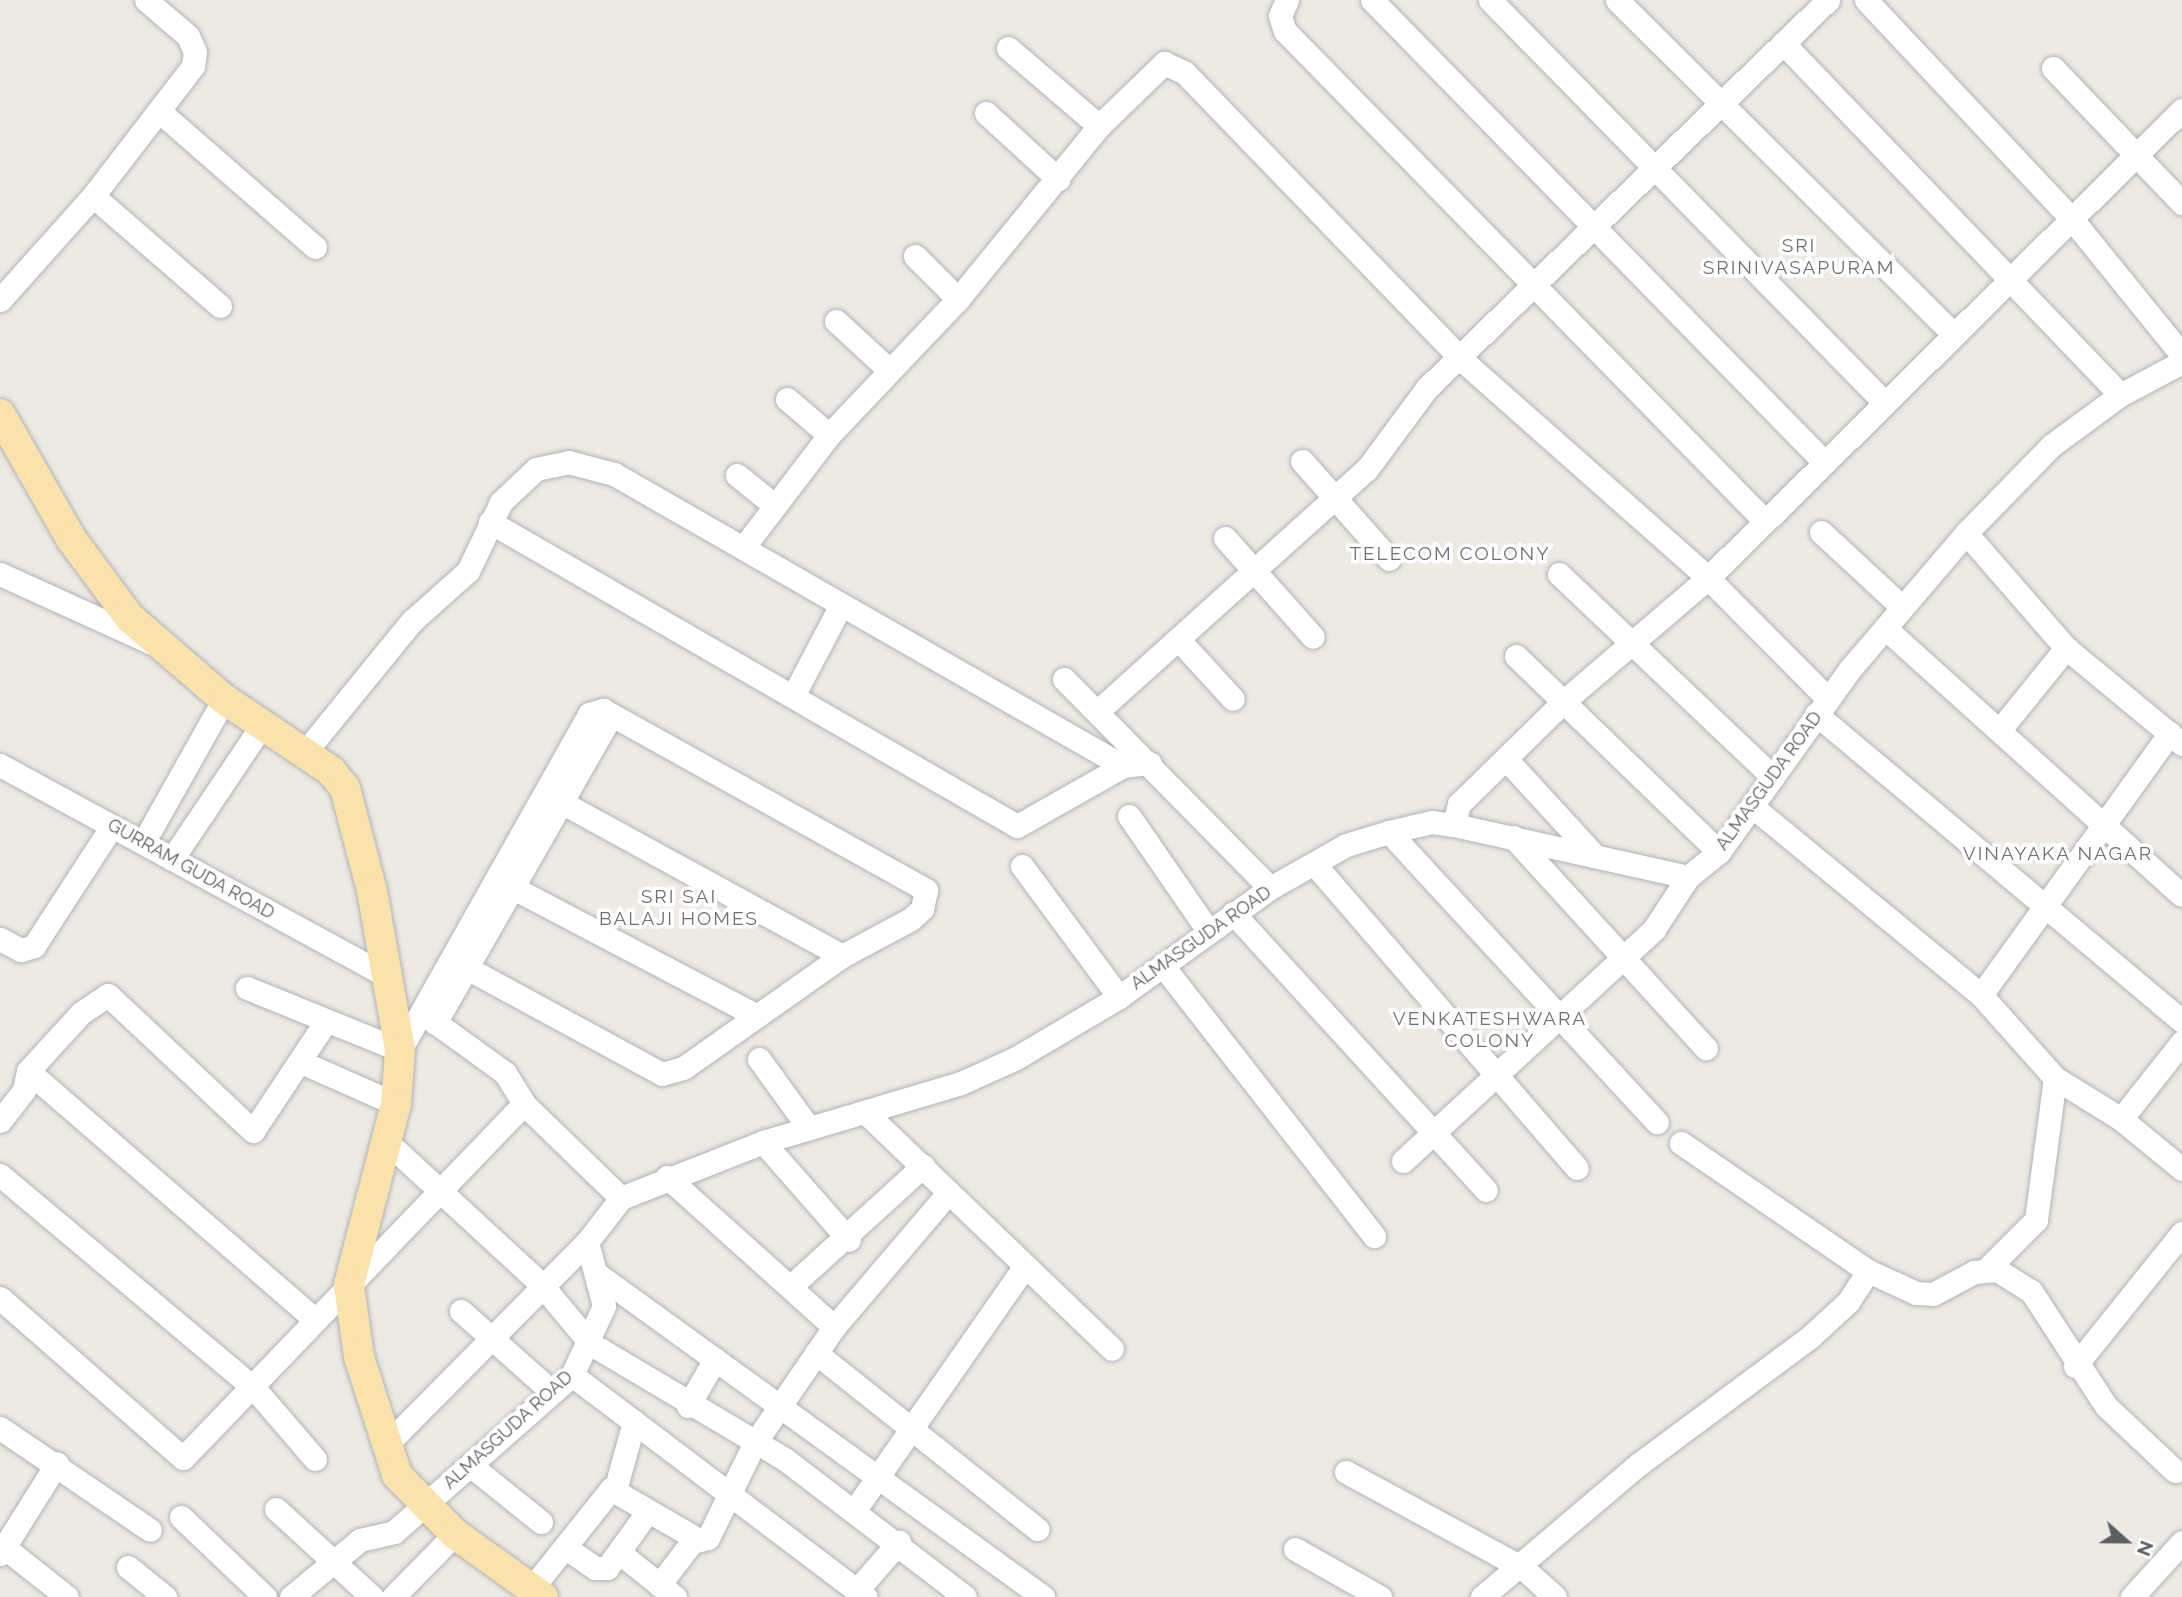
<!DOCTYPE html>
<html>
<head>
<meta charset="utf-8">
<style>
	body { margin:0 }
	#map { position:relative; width:2182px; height:1597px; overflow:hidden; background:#ede9e3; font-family:Raleway,sans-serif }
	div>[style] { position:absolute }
	.roads { filter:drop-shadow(0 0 2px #b0b4b7) drop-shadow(0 0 2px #b0b4b7) }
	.minor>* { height:23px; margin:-11.5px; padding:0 11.5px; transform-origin:11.5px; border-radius:11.5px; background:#fff }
	.major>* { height:30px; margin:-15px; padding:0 15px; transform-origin:15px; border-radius:15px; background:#f9e2ac }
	span { translate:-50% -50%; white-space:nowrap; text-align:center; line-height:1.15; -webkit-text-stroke:7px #fff; paint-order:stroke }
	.street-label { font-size:18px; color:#5b5f62 }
	.neighbourhood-label { font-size:19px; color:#6c7174; letter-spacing:2px }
	.north { position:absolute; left:2091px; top:1506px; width:70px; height:70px; -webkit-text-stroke:5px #fff; paint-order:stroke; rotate:111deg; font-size:19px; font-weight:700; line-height:28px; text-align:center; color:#5b5f62 }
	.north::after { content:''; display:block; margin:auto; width:24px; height:32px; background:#5b5f62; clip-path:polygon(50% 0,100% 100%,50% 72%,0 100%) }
</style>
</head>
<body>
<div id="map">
	<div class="roads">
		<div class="minor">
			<i style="left:1287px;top:0;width:17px;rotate:114deg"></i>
			<i style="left:1280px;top:16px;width:16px;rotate:72deg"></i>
			<i style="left:1285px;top:31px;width:683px;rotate:45.59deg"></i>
			<i style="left:1372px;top:0;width:644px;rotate:45.63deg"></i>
			<i style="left:1490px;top:0;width:561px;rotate:45.58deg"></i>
			<i style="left:1617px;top:0;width:472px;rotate:44.8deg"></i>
			<i style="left:1866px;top:0;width:299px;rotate:46.8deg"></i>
			<i style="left:2071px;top:218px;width:176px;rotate:51deg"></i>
			<i style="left:1783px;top:43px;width:487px;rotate:46.2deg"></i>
			<i style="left:1008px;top:48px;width:120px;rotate:40.6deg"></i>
			<i style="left:2053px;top:68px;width:187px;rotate:46.3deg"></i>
			<i style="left:159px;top:111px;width:207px;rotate:41.1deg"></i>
			<i style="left:986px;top:113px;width:98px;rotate:42.5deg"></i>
			<i style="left:93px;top:196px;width:168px;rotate:40.9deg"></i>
			<i style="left:915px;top:256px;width:61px;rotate:45deg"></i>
			<i style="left:0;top:300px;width:140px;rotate:-48.2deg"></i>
			<i style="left:93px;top:196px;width:164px;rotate:-52.4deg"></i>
			<i style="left:193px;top:66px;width:14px;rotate:-82deg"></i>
			<i style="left:195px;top:52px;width:17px;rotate:-114deg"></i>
			<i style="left:188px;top:36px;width:55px;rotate:-139.4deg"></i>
			<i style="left:836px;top:321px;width:69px;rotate:42.7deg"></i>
			<i style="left:787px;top:399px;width:55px;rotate:40.6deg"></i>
			<i style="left:1302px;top:461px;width:131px;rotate:48.4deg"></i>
			<i style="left:737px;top:475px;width:48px;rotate:39deg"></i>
			<i style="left:490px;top:522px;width:608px;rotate:29.98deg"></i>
			<i style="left:1017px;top:826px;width:122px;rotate:-29.5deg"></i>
			<i style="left:1821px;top:532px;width:110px;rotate:42.8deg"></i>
			<i style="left:1966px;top:533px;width:152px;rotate:49deg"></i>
			<i style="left:2066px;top:648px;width:151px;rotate:39.6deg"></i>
			<i style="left:1225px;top:538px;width:132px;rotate:48.4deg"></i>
			<i style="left:743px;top:548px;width:142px;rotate:-52.7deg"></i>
			<i style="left:829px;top:435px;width:187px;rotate:-46.5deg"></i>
			<i style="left:958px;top:299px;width:223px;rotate:-50.8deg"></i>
			<i style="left:1099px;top:126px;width:91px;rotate:-44.1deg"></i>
			<i style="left:1164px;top:63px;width:23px;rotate:25deg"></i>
			<i style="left:1185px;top:73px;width:399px;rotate:46deg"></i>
			<i style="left:1462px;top:360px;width:329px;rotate:41.5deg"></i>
			<i style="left:1708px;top:578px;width:170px;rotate:45.2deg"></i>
			<i style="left:0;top:574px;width:165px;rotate:24.4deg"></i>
			<i style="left:1559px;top:574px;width:295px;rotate:43.5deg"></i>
			<i style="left:1885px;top:628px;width:399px;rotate:42deg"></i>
			<i style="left:1178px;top:639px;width:81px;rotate:47.5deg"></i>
			<i style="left:1516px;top:656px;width:282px;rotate:44deg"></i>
			<i style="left:1064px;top:679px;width:293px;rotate:45.4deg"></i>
			<i style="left:793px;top:696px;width:101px;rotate:-62.2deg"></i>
			<i style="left:1099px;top:710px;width:360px;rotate:-42deg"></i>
			<i style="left:1367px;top:469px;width:101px;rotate:-53.5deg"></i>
			<i style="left:1427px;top:388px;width:558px;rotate:-44.06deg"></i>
			<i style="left:1816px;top:714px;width:478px;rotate:40deg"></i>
			<i style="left:2002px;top:727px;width:102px;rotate:-51deg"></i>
			<i style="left:305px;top:752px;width:169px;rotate:-50.8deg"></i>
			<i style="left:412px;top:621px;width:75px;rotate:-41.8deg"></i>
			<i style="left:468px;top:571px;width:76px;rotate:-64.4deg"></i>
			<i style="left:501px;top:502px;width:48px;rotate:-43.3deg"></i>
			<i style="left:536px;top:469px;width:33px;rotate:-12deg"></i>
			<i style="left:568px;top:462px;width:48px;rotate:14.6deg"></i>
			<i style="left:614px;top:474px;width:587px;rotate:29.84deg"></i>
			<i style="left:1123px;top:766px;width:27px;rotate:-6deg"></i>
			<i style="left:1506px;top:759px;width:132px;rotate:47.5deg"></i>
			<i style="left:0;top:765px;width:435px;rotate:28.6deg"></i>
			<i style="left:550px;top:796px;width:333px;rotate:28.7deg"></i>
			<i style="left:1753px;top:807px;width:296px;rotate:39.5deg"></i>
			<i style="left:1981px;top:995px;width:111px;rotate:48.3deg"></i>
			<i style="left:2055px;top:1078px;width:78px;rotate:31.8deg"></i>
			<i style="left:2121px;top:1119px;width:79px;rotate:39.3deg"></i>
			<i style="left:1129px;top:816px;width:141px;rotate:55.4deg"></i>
			<i style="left:1454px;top:825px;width:22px;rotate:-77deg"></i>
			<i style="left:1459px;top:804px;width:147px;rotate:-44.4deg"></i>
			<i style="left:1564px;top:701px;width:189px;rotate:-40.5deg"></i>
			<i style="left:1708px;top:578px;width:666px;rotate:-44.64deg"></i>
			<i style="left:1389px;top:832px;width:395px;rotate:47.3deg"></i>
			<i style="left:1513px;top:837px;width:286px;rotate:47.6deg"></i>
			<i style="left:143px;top:843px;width:165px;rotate:-60.6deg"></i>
			<i style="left:172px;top:859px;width:161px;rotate:-56.1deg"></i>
			<i style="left:1022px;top:866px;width:163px;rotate:53.5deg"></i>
			<i style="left:1316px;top:866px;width:399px;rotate:49.2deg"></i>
			<i style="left:500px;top:881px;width:290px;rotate:27.7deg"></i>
			<i style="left:1233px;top:913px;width:375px;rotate:47.6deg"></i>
			<i style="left:0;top:939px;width:24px;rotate:28deg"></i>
			<i style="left:21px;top:950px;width:14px;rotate:-17deg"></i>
			<i style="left:34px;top:946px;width:143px;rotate:-57deg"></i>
			<i style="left:1163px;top:966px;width:343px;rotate:52deg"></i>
			<i style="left:247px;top:988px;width:165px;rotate:22.1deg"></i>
			<i style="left:400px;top:1050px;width:386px;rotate:-60.6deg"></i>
			<i style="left:589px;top:714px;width:15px;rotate:-16deg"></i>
			<i style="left:603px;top:710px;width:370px;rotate:29.1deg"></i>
			<i style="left:926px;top:890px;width:19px;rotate:102deg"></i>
			<i style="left:922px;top:909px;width:15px;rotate:138deg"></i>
			<i style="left:911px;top:919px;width:78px;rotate:151.8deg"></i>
			<i style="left:842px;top:956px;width:194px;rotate:144.8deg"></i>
			<i style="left:683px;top:1068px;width:22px;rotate:164deg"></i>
			<i style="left:662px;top:1074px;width:239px;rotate:-151.5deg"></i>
			<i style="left:1981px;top:995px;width:323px;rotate:-54.2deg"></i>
			<i style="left:425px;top:1015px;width:99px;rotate:35.9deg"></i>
			<i style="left:505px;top:1073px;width:36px;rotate:58deg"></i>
			<i style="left:524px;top:1104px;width:135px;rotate:44.1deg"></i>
			<i style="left:435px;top:1023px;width:344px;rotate:-60.2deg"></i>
			<i style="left:606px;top:724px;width:14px;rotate:-102deg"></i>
			<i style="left:759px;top:1059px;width:85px;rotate:54.1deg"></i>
			<i style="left:301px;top:1062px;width:104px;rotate:23.9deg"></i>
			<i style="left:28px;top:1071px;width:377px;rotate:40.9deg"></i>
			<i style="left:865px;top:1112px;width:342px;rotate:43.8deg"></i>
			<i style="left:2121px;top:1119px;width:98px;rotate:-51.6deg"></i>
			<i style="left:0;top:1121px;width:39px;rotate:-52deg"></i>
			<i style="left:24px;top:1090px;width:19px;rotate:-78deg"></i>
			<i style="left:28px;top:1071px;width:79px;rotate:-47.6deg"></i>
			<i style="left:81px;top:1013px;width:32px;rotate:-34deg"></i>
			<i style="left:108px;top:995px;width:199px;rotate:43.2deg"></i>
			<i style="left:253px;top:1131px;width:128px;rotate:-56.4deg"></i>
			<i style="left:387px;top:1142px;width:208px;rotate:42.7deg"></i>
			<i style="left:540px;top:1283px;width:80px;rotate:50.1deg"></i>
			<i style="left:591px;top:1344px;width:227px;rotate:30.7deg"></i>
			<i style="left:786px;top:1460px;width:225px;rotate:37.4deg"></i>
			<i style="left:763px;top:1142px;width:130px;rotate:48.7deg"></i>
			<i style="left:1681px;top:1143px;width:227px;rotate:34.4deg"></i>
			<i style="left:1403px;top:1161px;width:342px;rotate:-42.7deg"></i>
			<i style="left:1654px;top:929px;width:62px;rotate:-56.8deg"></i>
			<i style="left:0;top:1175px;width:330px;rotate:40deg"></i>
			<i style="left:253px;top:1387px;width:95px;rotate:49.3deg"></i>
			<i style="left:667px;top:1177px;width:224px;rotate:41.9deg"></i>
			<i style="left:1987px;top:1269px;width:69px;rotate:-45deg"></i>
			<i style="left:2036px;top:1220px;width:143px;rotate:-82.4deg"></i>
			<i style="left:597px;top:1274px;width:551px;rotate:35.91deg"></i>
			<i style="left:790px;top:1287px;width:180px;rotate:-42.3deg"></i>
			<i style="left:0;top:1298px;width:243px;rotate:41.2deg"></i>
			<i style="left:183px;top:1458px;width:492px;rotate:-46.1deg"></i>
			<i style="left:461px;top:1311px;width:120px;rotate:41.6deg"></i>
			<i style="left:816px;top:1353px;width:283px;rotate:38.5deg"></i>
			<i style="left:2075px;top:1366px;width:171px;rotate:-51.2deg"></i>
			<i style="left:572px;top:1375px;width:368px;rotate:37.1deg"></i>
			<i style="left:688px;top:1406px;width:54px;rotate:-60.1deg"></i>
			<i style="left:0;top:1428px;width:181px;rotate:34.2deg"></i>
			<i style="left:387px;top:1444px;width:284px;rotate:-45.3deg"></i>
			<i style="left:470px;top:1465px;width:91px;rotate:38.8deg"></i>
			<i style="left:1346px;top:1472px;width:201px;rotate:28.5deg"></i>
			<i style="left:1523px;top:1568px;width:43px;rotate:42.2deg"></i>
			<i style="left:615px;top:1490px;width:71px;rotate:-74.4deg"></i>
			<i style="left:276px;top:1509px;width:130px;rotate:42.5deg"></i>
			<i style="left:854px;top:1511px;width:299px;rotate:-55.1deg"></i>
			<i style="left:181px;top:1517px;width:116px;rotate:43.6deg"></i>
			<i style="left:0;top:1544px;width:85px;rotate:38.3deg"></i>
			<i style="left:565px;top:1547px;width:37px;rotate:35deg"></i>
			<i style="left:595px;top:1568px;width:12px"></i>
			<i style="left:607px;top:1568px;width:70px;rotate:-54.3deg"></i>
			<i style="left:1295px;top:1549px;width:98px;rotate:29.5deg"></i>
			<i style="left:0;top:1554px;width:107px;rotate:-57.9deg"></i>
			<i style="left:621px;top:1554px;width:69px;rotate:38.5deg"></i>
			<i style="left:128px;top:1567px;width:48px;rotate:39deg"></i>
			<i style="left:659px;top:1585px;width:54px;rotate:-52.5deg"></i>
			<i style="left:692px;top:1542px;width:16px;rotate:-14deg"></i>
			<i style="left:708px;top:1538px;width:105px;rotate:-63.9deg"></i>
			<i style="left:754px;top:1444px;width:142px;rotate:-55.6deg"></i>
			<i style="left:834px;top:1327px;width:177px;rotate:-49.6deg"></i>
			<i style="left:532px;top:1588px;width:127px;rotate:-51.4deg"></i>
			<i style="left:611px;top:1489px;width:99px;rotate:30.2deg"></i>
			<i style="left:857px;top:1590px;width:64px;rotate:-48.8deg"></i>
			<i style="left:291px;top:1597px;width:89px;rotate:-39.6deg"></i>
			<i style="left:360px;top:1540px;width:35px;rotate:-13deg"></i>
			<i style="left:394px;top:1532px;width:237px;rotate:-41.4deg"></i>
			<i style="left:572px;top:1375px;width:76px;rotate:-65.1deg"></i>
			<i style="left:604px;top:1306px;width:66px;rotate:-104.9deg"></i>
			<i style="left:587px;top:1242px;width:56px;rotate:-52.3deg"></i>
			<i style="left:621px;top:1198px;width:153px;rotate:-21.5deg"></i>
			<i style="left:763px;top:1142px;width:207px;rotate:-16.6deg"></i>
			<i style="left:961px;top:1083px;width:60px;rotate:-24.4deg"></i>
			<i style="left:1016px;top:1058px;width:120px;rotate:-30.6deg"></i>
			<i style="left:1119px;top:997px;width:186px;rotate:-35.8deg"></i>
			<i style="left:1270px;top:888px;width:87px;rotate:-29.5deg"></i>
			<i style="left:1346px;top:845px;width:45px;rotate:-16.8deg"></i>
			<i style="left:1389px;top:832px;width:44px;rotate:-13.1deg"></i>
			<i style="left:1432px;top:822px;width:22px;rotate:8deg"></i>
			<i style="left:1454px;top:825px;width:240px;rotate:12.5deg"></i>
			<i style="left:1688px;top:877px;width:40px;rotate:-39deg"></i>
			<i style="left:1719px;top:852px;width:225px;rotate:-54.4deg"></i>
			<i style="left:1850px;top:669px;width:179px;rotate:-49.5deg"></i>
			<i style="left:1966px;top:533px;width:123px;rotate:-45.7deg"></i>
			<i style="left:2052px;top:445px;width:84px;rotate:-36.3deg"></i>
			<i style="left:2120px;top:395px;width:70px;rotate:-28deg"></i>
			<i style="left:393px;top:1597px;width:88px;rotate:-45.5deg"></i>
			<i style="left:1482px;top:1597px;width:206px;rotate:-40.3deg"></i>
			<i style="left:1639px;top:1464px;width:213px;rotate:-36.6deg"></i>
			<i style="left:1810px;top:1337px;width:52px;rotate:-42.6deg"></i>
			<i style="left:1848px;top:1302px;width:37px;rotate:-57deg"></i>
			<i style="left:1868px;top:1271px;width:53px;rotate:24.6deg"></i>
			<i style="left:1916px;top:1293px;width:17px;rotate:3deg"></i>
			<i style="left:1933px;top:1294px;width:47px;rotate:-28.2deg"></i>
			<i style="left:1974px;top:1272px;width:23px;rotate:-5deg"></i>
			<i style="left:1997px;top:1270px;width:40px;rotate:32deg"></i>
			<i style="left:2031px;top:1291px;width:137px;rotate:56.9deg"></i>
			<i style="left:2106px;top:1406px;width:95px;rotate:43.3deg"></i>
			<i style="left:2132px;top:1597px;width:74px;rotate:-47.7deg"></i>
		</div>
		<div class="major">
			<i style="left:0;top:414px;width:145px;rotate:60.3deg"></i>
			<i style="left:72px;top:540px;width:97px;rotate:53.4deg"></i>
			<i style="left:130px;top:618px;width:124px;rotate:40.8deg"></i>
			<i style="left:224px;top:699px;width:129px;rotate:33.9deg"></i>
			<i style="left:331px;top:771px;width:22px;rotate:51deg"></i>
			<i style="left:345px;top:788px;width:106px;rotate:75.3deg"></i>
			<i style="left:372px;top:891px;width:161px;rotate:80deg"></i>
			<i style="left:400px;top:1050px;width:54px;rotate:94.2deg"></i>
			<i style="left:396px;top:1104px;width:187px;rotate:104.6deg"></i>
			<i style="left:349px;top:1285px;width:73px;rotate:82.1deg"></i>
			<i style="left:359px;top:1357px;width:124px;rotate:72.1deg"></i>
			<i style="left:397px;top:1475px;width:83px;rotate:45.5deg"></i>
			<i style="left:455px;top:1534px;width:108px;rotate:35.6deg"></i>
		</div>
	</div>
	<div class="street-label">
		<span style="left:1769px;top:781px;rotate:-54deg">ALMASGUDA ROAD</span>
		<span style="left:191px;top:869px;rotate:29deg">GURRAM GUDA ROAD</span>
		<span style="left:1201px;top:938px;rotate:-35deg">ALMASGUDA ROAD</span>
		<span style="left:508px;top:1430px;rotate:-42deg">ALMASGUDA ROAD</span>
	</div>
	<div class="neighbourhood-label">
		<span style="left:1799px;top:257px">SRI<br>SRINIVASAPURAM</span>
		<span style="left:1450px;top:554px">TELECOM COLONY</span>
		<span style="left:2058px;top:854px">VINAYAKA NAGAR</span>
		<span style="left:679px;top:908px">SRI SAI<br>BALAJI HOMES</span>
		<span style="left:1490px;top:1030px">VENKATESHWARA<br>COLONY</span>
	</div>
	<div class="north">N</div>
</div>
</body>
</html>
